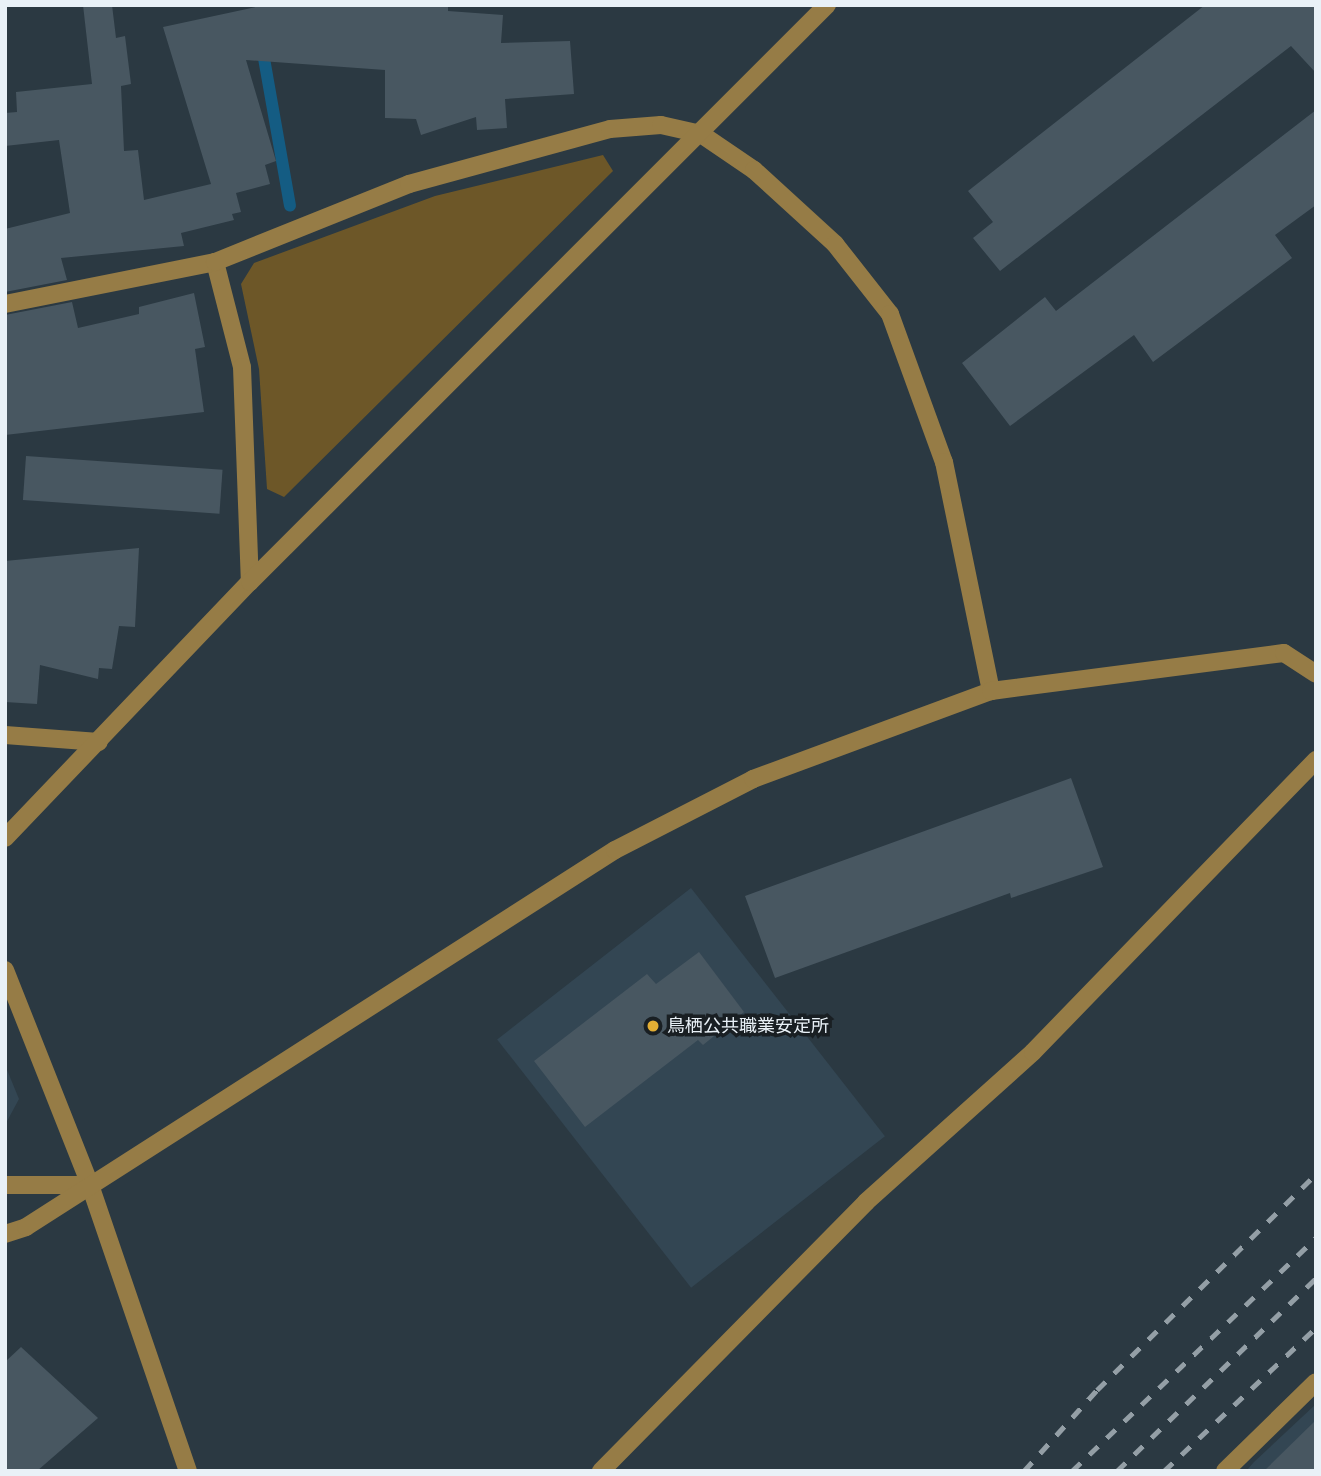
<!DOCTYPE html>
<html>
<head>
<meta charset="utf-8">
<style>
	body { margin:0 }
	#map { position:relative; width:1321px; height:1476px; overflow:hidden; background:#2b3942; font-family:Arial,"Noto Sans JP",sans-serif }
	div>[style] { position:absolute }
	.built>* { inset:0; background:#334653; transform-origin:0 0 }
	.green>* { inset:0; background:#6d5728 }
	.stream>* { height:12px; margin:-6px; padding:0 6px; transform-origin:6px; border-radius:6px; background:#145c83 }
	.building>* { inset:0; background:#485761; transform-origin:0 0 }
	.minor>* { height:18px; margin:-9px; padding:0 9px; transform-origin:9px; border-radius:9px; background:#967c46 }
	.rail>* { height:5px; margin-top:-2.5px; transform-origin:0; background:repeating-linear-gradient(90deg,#949fa6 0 12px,transparent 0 24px) }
	.dots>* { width:19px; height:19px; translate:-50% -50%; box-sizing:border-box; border:4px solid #191f23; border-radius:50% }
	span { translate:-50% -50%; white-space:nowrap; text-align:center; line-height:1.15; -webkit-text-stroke:7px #191f23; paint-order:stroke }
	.poi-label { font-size:18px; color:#e9f1f7 }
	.left { translate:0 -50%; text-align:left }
	.frame { position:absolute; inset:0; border:7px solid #e9f1f7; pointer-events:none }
</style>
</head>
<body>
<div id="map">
	<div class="built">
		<i style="left:691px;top:888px;width:315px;height:246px;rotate:52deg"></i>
		<i style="clip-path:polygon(5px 1065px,19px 1099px,5px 1125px)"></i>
		<i style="clip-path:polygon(1316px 1404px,1316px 1471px,1246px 1471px,1254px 1462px)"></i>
	</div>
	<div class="green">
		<i style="clip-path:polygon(603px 155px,613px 171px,284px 497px,267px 489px,259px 369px,241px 284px,254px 263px,435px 196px)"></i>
	</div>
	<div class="stream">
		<i style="left:262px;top:47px;width:161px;rotate:80deg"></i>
	</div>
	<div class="building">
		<i style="clip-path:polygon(83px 5px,112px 5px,116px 38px,125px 36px,131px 84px,121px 86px,124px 151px,138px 150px,144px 200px,211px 184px,163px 27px,265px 5px,448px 5px,448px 11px,503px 15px,501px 43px,570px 41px,574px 94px,505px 99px,507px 128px,477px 130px,476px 117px,421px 135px,416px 119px,385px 118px,385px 70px,246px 60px,276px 161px,265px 165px,270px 184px,236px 193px,241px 212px,232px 214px,234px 220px,181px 233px,184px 246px,61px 258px,67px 280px,5px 292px,5px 229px,70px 213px,59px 140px,5px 146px,5px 113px,17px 112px,16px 92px,92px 84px)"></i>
		<i style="clip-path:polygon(1205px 5px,1316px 5px,1316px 73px,1291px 46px,1000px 271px,973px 238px,993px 222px,968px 191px)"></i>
		<i style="clip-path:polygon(1316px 110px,1316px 205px,1275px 235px,1292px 258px,1153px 362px,1134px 335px,1010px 426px,962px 363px,1045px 297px,1056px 311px)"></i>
		<i style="clip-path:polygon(194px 293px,205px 347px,195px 349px,204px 412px,5px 435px,5px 315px,72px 302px,78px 328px,139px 314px,139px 307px)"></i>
		<i style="left:26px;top:456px;width:197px;height:44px;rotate:4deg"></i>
		<i style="clip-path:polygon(139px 548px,135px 627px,119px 626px,112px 669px,99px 668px,98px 679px,40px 665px,37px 704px,5px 702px,5px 561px)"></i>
		<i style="clip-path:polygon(1071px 778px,1103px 867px,1011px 898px,1010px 893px,775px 978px,745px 896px)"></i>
		<i style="clip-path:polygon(699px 952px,744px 1012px,703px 1045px,698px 1040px,585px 1127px,534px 1061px,647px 974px,656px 984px)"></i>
		<i style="clip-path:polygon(21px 1347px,98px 1418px,37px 1471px,5px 1471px,5px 1362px)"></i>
		<i style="clip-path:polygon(1316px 1420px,1314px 1471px,1264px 1471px)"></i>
	</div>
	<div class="minor">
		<i style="left:215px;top:262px;width:108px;rotate:75.6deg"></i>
		<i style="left:242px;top:367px;width:215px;rotate:87.9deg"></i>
		<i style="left:5px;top:304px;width:214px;rotate:-11.3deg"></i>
		<i style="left:215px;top:262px;width:209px;rotate:-21.9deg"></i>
		<i style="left:409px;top:184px;width:208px;rotate:-15.3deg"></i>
		<i style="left:610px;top:129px;width:51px;rotate:-4.5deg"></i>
		<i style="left:661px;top:125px;width:41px;rotate:12.7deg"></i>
		<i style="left:701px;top:134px;width:64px;rotate:34.2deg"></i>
		<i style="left:754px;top:170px;width:110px;rotate:42.4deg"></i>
		<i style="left:835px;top:244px;width:89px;rotate:51.8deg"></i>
		<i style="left:890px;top:314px;width:158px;rotate:70deg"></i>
		<i style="left:944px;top:462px;width:234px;rotate:78.4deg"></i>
		<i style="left:5px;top:735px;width:94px;rotate:4.3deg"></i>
		<i style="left:5px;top:838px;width:354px;rotate:-46.3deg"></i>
		<i style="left:250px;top:582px;width:816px;rotate:-45deg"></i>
		<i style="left:5px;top:970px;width:231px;rotate:68.4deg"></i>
		<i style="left:90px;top:1185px;width:302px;rotate:71.1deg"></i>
		<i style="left:5px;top:1185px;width:85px"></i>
		<i style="left:5px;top:1234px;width:22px;rotate:-18deg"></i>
		<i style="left:26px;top:1227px;width:699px;rotate:-32.62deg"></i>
		<i style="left:615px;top:850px;width:155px;rotate:-27.2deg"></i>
		<i style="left:753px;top:779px;width:254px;rotate:-20.3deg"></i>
		<i style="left:991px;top:691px;width:295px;rotate:-7.4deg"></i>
		<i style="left:1284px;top:653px;width:38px;rotate:33deg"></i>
		<i style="left:601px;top:1471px;width:378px;rotate:-45.4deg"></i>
		<i style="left:866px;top:1202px;width:224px;rotate:-41.9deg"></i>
		<i style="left:1033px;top:1052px;width:407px;rotate:-45.9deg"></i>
		<i style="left:1225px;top:1471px;width:127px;rotate:-44.4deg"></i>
	</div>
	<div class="rail">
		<i style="left:1024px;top:1471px;width:109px;rotate:-48deg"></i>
		<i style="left:1097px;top:1390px;width:308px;rotate:-44.6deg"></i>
		<i style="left:1072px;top:1471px;width:337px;rotate:-43.7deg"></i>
		<i style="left:1117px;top:1471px;width:277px;rotate:-44.1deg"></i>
		<i style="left:1164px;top:1471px;width:209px;rotate:-43.3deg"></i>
	</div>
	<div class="dots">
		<i style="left:653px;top:1026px;background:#e3ae34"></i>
	</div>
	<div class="poi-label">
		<span class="left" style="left:667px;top:1026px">鳥栖公共職業安定所</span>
	</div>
	<div class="frame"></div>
</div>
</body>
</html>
